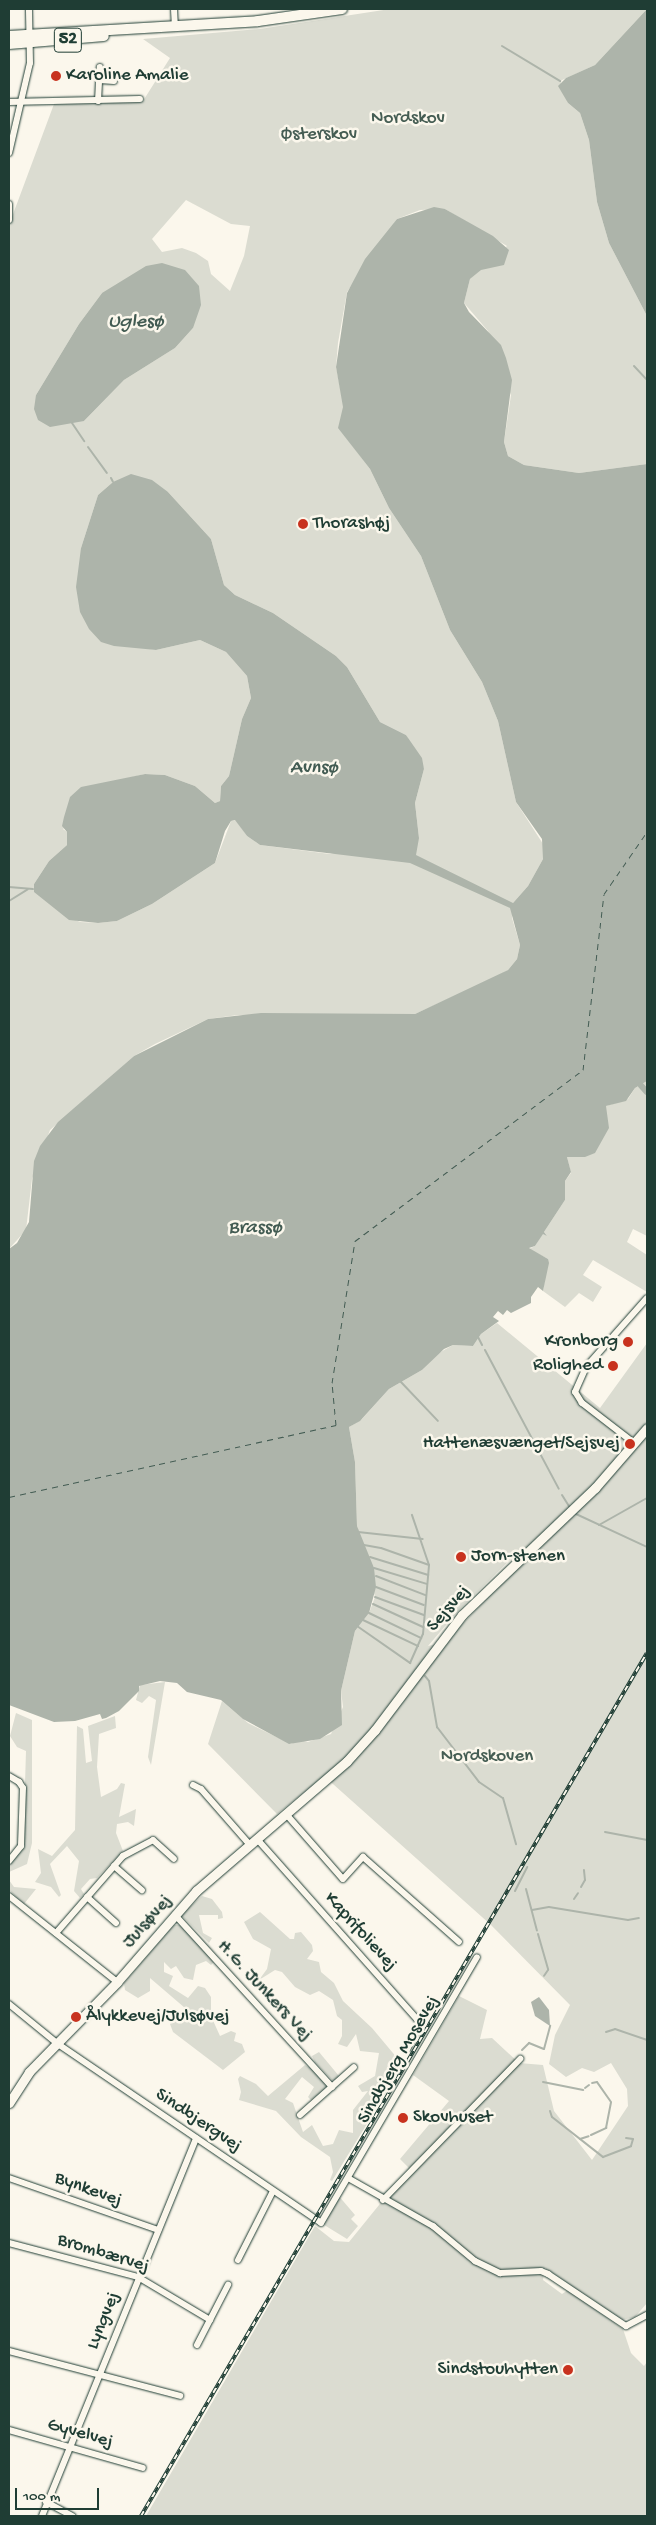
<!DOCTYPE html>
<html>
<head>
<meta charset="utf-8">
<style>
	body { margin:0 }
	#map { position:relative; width:656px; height:2525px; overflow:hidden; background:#fbf7ec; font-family:"Gochi Hand",sans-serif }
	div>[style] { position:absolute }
	.green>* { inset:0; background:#dbdcd1 }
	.water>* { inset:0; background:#adb4aa }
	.stream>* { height:2px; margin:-1px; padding:0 1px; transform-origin:1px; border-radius:1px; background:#adb4aa }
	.canal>* { height:5.5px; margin:-2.75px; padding:0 2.75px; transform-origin:2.75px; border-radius:2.75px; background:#adb4aa }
	.ferry>* { height:1px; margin-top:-0.5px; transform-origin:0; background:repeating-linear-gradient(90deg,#425b52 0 6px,transparent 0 11px) }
	.roads { filter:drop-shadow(0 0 1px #1f3d34) drop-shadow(0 0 1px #1f3d34) }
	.street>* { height:6px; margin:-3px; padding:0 3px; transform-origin:3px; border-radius:3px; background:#fbf7ec }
	.secondary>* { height:9px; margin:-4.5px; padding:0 4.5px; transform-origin:4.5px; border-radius:4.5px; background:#fbf7ec }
	.primary>* { height:10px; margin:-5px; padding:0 5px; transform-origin:5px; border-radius:5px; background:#fbf7ec }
	.rail>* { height:4px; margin-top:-2px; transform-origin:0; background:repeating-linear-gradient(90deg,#fbf7ec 0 5.5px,#1f3d34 0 11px); box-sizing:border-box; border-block:1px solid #1f3d34 }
	.dots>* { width:14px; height:14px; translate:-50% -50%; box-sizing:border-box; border:2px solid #fbf7ec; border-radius:50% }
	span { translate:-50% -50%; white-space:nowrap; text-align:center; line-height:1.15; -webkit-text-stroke:5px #fbf7ec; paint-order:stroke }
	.shield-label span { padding:1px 4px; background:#fbf7ec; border:1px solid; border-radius:4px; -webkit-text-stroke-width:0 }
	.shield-label { font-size:18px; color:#1f3d34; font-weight:700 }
	.poi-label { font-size:19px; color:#1f3d34 }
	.left { translate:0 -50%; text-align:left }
	.right { translate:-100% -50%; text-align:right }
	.park-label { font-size:19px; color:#455d53 }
	.street-label { font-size:19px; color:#1f3d34 }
	.water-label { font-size:20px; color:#425b52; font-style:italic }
	.frame { position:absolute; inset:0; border:10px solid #1f3d34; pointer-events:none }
	.scale { position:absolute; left:15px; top:2488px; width:84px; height:22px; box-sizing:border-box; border:2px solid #1f3d34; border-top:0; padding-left:6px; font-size:15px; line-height:18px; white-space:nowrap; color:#1f3d34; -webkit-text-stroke:4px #fbf7ec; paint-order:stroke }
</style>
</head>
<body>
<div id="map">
	<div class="green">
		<i style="clip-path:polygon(evenodd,390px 9px,647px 9px,595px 65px,560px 81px,568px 103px,580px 113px,589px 140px,597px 202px,609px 243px,647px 316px,647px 464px,579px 473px,524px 465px,508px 456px,504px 442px,511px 395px,488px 331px,464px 303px,470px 279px,507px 246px,445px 209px,420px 210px,397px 219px,347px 292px,338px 343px,336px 367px,344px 407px,339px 428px,370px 469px,389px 508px,421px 556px,450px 630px,482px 682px,498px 721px,516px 802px,545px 847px,543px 859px,528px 886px,513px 903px,512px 918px,520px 945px,517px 959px,508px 970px,492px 979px,415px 1014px,238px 1015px,208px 1019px,155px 1044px,134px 1056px,50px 1130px,32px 1179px,26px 1230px,9px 1249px,9px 225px,54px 104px,143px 101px,170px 58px,143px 39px,260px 29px,390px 9px,186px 200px,231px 224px,250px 226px,244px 256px,230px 291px,211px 274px,208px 261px,196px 253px,182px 248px,162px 252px,152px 239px,186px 200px,390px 9px,102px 293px,193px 328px,175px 348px,124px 380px,84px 421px,36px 395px,79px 324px,102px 293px,390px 9px,113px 482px,168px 492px,211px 539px,224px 585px,235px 595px,273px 613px,336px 656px,347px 667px,380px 722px,406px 735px,424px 769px,415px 803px,419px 838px,330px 854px,260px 845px,247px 836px,236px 820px,231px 821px,215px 863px,152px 904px,117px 921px,98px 923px,80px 922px,63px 914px,34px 884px,49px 861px,67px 845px,67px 832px,63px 829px,120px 780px,145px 774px,165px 775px,195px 786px,215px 803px,220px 801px,221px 786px,229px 776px,242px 719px,251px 698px,247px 676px,226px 652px,200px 640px,156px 650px,101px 641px,81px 548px,98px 495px,113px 482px)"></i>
		<i style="clip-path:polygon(647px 1081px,647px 1236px,633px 1229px,627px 1242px,647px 1255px,647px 1292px,593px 1260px,583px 1275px,602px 1287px,593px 1302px,579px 1293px,565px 1307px,543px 1291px,548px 1259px,529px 1249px,535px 1246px,543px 1233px,547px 1236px,544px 1232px,565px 1200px,565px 1181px,571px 1173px,567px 1157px,581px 1157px,606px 1106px,628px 1099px,635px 1088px)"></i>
		<i style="clip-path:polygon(evenodd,497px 1323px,600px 1408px,647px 1343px,647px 2303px,635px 2317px,622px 2320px,545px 2268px,543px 2280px,562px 2294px,568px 2290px,623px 2329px,631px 2353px,644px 2366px,647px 2362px,647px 2516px,146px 2516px,315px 2226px,334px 2241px,349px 2242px,409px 2168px,400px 2159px,449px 2101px,413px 2075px,459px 1996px,487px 2010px,480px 2039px,492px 2038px,519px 2063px,543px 2065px,554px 2111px,592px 2160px,628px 2106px,627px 2089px,611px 2063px,594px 2072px,582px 2068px,566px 2077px,549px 2064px,555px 2035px,570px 2005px,491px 1925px,324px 1776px,277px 1814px,208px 1744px,222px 1701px,248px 1723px,291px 1744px,299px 1740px,308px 1742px,331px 1734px,343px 1707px,341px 1691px,355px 1631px,369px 1613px,375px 1597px,357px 1526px,355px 1462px,349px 1427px,362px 1419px,389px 1389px,422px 1370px,437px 1354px,453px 1345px,473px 1346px,481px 1334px,497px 1323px,521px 1549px,526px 1558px,445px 1642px,428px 1646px,458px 1611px,521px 1549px)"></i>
		<i style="clip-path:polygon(165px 1682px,151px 1765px,148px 1757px,156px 1700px,149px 1696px,142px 1703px,136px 1700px,140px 1685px)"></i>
		<i style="clip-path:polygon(16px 1713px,32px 1720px,32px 1843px,27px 1864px,9px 1872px,9px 1861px,23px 1849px,26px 1751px,17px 1747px,10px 1736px)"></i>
		<i style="clip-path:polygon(115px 1716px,116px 1728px,99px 1734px,97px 1767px,101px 1797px,117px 1789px,121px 1783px,125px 1784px,119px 1817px,136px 1809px,134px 1826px,128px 1822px,117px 1824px,116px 1833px,123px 1851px,97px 1878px,90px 1879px,81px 1889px,84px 1894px,80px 1898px,74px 1891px,79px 1861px,67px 1846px,50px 1864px,61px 1895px,59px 1897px,51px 1887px,35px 1882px,41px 1873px,38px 1849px,52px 1856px,75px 1830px,77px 1726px,83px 1729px,86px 1763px,92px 1761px,88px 1726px)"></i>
		<i style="clip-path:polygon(9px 1880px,14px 1887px,36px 1889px,24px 1904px,9px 1890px)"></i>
		<i style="clip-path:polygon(202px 1896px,212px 1899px,222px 1912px,223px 1918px,218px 1919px,218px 1915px,199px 1915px,203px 1933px,212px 1938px,209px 1943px,181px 1915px)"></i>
		<i style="clip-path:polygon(260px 1912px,290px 1939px,294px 1939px,295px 1933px,301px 1932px,312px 1945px,313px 1951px,307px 1959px,319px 1962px,321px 1972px,334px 1983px,343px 2001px,372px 2028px,403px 2065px,332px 2181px,330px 2180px,333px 2172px,330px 2157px,301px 2137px,276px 2111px,239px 2100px,241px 2092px,238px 2079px,240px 2076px,256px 2084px,268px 2096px,305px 2065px,315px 2071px,327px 2086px,322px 2092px,311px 2100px,308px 2097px,314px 2087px,302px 2077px,285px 2099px,293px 2103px,303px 2132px,312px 2125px,323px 2146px,333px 2144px,339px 2130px,353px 2133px,353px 2110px,368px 2091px,362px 2092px,358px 2086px,375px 2076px,379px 2053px,360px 2051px,356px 2034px,347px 2047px,338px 2044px,342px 2036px,342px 2020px,337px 2016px,333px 2000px,319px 1991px,310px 1995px,295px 1987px,282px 1972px,275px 1970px,259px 1980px,267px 1969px,271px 1949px,253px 1939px,244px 1922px)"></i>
		<i style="clip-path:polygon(174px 1925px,180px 1925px,215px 1961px,211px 1965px,206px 1961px,196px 1965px,193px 1980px,184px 1978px,176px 1966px,171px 1969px,164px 1962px,164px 1972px,173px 1976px,169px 1986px,188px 1998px,198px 1986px,205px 1988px,211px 1997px,211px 2016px,220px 2036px,231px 2031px,236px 2033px,234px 2041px,242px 2044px,245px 2052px,223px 2070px,173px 2032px,170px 2024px,185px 2008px,150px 1978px,150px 1991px,138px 1998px,125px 1990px,124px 1983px)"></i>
		<i style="clip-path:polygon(319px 2052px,339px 2076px,337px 2080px,332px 2080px,315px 2062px,312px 2056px)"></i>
		<i style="clip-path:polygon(338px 2195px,355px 2215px,351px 2219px,358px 2226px,347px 2239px,321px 2223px)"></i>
	</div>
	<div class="water">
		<i style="clip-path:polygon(647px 9px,647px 316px,609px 243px,597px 202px,589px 140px,580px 113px,568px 103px,558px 86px,566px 78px,595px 65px)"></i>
		<i style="clip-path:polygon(434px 207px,445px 209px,493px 236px,509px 250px,504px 265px,481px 270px,470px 279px,464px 303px,469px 312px,501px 345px,506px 358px,512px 380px,504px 442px,508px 456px,524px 465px,579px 473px,647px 464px,647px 1081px,635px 1088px,626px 1101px,606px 1106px,609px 1128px,595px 1153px,585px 1157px,567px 1157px,571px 1172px,565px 1181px,565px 1200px,544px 1232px,547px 1236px,543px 1234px,535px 1246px,529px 1248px,548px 1259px,549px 1263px,543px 1291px,538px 1287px,531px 1297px,531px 1303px,511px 1313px,507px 1310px,503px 1315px,498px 1311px,493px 1317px,499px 1321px,481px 1334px,473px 1346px,453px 1345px,444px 1349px,422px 1370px,389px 1389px,360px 1421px,349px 1427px,355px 1462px,357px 1526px,374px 1568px,376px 1587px,369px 1613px,355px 1631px,341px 1691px,342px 1725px,320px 1739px,289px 1744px,243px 1719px,221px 1700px,187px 1692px,177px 1683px,160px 1681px,139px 1686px,139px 1691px,119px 1711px,106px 1718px,102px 1719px,100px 1714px,75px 1721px,54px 1722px,9px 1705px,9px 1249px,17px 1243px,29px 1222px,34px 1161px,40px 1146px,58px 1122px,134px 1056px,208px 1019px,261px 1013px,415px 1014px,508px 970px,517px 959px,520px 945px,510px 908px,410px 863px,260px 845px,247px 836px,235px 820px,231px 821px,225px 831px,215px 863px,152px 904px,117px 921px,98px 923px,69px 920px,34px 892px,34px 884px,49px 861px,67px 845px,67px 832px,62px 826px,64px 817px,70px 797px,81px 787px,145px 774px,165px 775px,195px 786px,215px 803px,220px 801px,221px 786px,229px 776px,242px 719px,251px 698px,247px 676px,226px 652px,200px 640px,156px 650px,114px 646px,101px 642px,89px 629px,80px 612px,76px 587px,81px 548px,98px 495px,113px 482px,131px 474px,152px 480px,168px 492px,211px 539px,224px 585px,235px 595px,273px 613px,336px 656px,347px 667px,380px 722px,406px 735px,422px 758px,424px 769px,415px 803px,419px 838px,416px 855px,513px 903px,528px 886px,543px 859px,542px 839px,516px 802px,498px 721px,482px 682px,450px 630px,421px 556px,389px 508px,370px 469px,338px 428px,343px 407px,336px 367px,347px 293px,365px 259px,397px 219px)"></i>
		<i style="clip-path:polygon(162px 263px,185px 270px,199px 286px,201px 305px,193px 328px,175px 348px,124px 380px,84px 421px,50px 427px,38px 420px,34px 409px,36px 395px,79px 324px,102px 293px,146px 266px)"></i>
		<i style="clip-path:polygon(539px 1997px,549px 2010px,550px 2026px,535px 2016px,531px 2002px)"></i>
	</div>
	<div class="stream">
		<i style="left:502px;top:46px;width:68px;rotate:31.1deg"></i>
		<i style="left:634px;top:366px;width:19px;rotate:47deg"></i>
		<i style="left:72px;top:423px;width:22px;rotate:56deg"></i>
		<i style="left:88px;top:447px;width:32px;rotate:54deg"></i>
		<i style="left:111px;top:478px;width:4px;rotate:63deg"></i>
		<i style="left:9px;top:887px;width:24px;rotate:5deg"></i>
		<i style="left:9px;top:901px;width:22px;rotate:-32deg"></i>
		<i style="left:478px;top:1337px;width:9px;rotate:63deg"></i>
		<i style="left:485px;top:1350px;width:157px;rotate:62deg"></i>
		<i style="left:400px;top:1381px;width:55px;rotate:46.5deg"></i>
		<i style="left:562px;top:1495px;width:13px;rotate:58deg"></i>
		<i style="left:576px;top:1514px;width:78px;rotate:24.9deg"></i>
		<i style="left:599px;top:1525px;width:55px;rotate:-29.4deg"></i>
		<i style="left:358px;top:1532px;width:65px;rotate:6.1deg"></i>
		<i style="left:364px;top:1545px;width:17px;rotate:10deg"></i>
		<i style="left:381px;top:1548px;width:51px;rotate:19.5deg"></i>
		<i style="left:370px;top:1557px;width:61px;rotate:17.2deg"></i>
		<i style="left:374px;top:1568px;width:55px;rotate:16.8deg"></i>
		<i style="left:376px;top:1576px;width:53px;rotate:21.2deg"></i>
		<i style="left:376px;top:1587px;width:51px;rotate:20.6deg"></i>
		<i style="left:375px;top:1597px;width:52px;rotate:20.2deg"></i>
		<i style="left:373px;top:1604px;width:55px;rotate:24.7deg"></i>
		<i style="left:369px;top:1613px;width:58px;rotate:25.7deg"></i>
		<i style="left:363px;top:1620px;width:61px;rotate:25.3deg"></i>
		<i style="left:357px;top:1626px;width:65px;rotate:34.9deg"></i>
		<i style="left:410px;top:1663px;width:32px;rotate:-66deg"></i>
		<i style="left:423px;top:1634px;width:69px;rotate:-85deg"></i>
		<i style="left:429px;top:1565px;width:53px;rotate:-108.8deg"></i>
		<i style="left:425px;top:1676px;width:6px;rotate:51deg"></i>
		<i style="left:429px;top:1681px;width:47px;rotate:80.1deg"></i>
		<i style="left:437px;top:1727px;width:69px;rotate:52.6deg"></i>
		<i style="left:479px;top:1782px;width:29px;rotate:34deg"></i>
		<i style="left:503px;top:1798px;width:48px;rotate:74.2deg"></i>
		<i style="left:605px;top:1832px;width:43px;rotate:10.8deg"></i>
		<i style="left:581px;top:1887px;width:8px;rotate:-60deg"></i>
		<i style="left:585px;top:1880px;width:10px;rotate:-96deg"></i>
		<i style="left:526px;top:1889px;width:43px;rotate:75.3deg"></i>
		<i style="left:515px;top:1891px;width:27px;rotate:-63deg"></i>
		<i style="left:574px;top:1899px;width:7px;rotate:-56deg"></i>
		<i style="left:532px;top:1910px;width:17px;rotate:-10deg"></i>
		<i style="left:549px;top:1907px;width:80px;rotate:9.3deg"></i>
		<i style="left:628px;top:1920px;width:11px;rotate:-10deg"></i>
		<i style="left:538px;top:1934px;width:37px;rotate:74deg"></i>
		<i style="left:548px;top:1970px;width:7px;rotate:124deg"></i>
		<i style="left:606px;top:2032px;width:9px;rotate:-18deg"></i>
		<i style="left:615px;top:2029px;width:34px;rotate:19deg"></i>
		<i style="left:522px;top:2050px;width:10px;rotate:-45deg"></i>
		<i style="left:529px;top:2043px;width:16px;rotate:22deg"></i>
		<i style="left:544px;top:2049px;width:24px;rotate:-75deg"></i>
		<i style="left:543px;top:2082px;width:41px;rotate:11.3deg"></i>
		<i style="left:585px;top:2088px;width:5px;rotate:-37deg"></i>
		<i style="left:550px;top:2111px;width:6px;rotate:72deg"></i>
		<i style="left:552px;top:2117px;width:65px;rotate:38.1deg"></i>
		<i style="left:603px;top:2157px;width:30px;rotate:-21deg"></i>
		<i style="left:631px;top:2146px;width:7px;rotate:-74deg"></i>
		<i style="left:633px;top:2139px;width:7px;rotate:-172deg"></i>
		<i style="left:591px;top:2135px;width:17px;rotate:-25deg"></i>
		<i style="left:606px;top:2128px;width:26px;rotate:-79deg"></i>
		<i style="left:611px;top:2102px;width:24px;rotate:-125deg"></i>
		<i style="left:597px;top:2082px;width:5px;rotate:169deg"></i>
		<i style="left:580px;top:2139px;width:9px;rotate:-18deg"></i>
	</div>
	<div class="canal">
		<i style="left:641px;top:1085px;width:9px;rotate:49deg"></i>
	</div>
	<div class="ferry">
		<i style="left:9px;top:1497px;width:335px;rotate:-12.4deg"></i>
		<i style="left:336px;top:1425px;width:42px;rotate:-95.4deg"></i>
		<i style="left:332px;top:1383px;width:144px;rotate:-80.8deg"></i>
		<i style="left:355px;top:1241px;width:285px;rotate:-36.9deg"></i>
		<i style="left:583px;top:1070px;width:177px;rotate:-83.2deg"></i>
		<i style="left:604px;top:894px;width:75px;rotate:-55.3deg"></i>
	</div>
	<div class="roads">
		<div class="street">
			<i style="left:174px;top:9px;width:18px;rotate:87deg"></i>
			<i style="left:99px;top:80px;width:15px;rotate:4deg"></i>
			<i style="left:98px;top:101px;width:34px;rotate:-87deg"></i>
			<i style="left:9px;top:102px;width:131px;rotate:-1.3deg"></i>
			<i style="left:9px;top:153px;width:92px;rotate:-76.9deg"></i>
			<i style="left:30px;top:63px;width:54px;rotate:-91.1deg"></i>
			<i style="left:9px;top:204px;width:16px;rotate:90deg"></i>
			<i style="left:634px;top:1443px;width:66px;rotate:-142.4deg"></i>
			<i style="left:582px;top:1403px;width:13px;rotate:-122deg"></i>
			<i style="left:575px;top:1392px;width:27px;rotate:-66deg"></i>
			<i style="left:586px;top:1367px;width:92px;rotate:-48.5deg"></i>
			<i style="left:9px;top:1776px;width:12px;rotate:31deg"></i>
			<i style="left:19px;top:1782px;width:7px;rotate:56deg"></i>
			<i style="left:23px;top:1788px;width:58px;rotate:92deg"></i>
			<i style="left:21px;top:1846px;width:19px;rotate:129deg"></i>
			<i style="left:193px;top:1785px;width:9px;rotate:27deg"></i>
			<i style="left:201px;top:1789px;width:74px;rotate:48.8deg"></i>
			<i style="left:286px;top:1814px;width:86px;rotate:48.8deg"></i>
			<i style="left:343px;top:1879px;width:30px;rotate:-48deg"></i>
			<i style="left:363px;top:1857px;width:128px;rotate:41.5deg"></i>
			<i style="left:257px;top:1839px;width:241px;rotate:48.4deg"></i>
			<i style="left:417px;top:2019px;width:6px;rotate:59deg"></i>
			<i style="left:420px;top:2024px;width:29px;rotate:117deg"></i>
			<i style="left:114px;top:1866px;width:37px;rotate:41deg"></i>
			<i style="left:9px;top:1896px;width:138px;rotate:38.5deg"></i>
			<i style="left:87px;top:1897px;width:39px;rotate:42deg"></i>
			<i style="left:175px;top:1915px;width:233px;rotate:47.6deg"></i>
			<i style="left:56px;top:1933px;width:102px;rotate:-49deg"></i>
			<i style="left:123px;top:1856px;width:34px;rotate:-28deg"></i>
			<i style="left:153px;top:1840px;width:28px;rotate:42deg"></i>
			<i style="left:9px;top:2004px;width:63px;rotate:39.2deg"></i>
			<i style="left:58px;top:2044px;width:318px;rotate:34.2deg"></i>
			<i style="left:321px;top:2223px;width:308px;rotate:-59.6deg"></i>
			<i style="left:300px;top:2115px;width:72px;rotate:-41.6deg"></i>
			<i style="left:9px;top:2178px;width:158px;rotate:19.2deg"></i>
			<i style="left:348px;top:2178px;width:98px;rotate:29.5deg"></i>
			<i style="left:433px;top:2226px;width:55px;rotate:39.8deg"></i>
			<i style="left:475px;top:2261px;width:28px;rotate:26deg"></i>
			<i style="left:500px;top:2273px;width:41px;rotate:-2.8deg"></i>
			<i style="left:541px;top:2271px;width:8px;rotate:23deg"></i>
			<i style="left:548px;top:2274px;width:94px;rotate:33.7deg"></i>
			<i style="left:626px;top:2326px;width:24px;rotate:-28deg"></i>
			<i style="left:383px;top:2200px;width:197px;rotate:-45.8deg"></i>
			<i style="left:9px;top:2243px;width:133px;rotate:14.8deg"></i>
			<i style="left:138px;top:2277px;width:84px;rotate:30.8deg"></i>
			<i style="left:238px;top:2260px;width:77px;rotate:-63.1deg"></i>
			<i style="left:197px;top:2345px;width:68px;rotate:-62.7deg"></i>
			<i style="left:9px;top:2351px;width:177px;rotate:14.7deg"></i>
			<i style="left:9px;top:2430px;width:139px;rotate:15.8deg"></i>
			<i style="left:46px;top:2502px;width:30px;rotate:28deg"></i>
			<i style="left:42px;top:2516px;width:408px;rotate:-67.8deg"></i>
		</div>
		<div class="secondary">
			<i style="left:9px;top:2103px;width:37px;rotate:-57deg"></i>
			<i style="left:29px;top:2072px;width:126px;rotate:-45.6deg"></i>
			<i style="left:117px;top:1982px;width:121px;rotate:-49deg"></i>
			<i style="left:196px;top:1891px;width:199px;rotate:-40.7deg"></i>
			<i style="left:347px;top:1761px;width:42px;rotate:-47.9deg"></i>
			<i style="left:375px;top:1730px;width:144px;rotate:-52.9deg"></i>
			<i style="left:462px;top:1615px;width:184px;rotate:-43.7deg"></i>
			<i style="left:595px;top:1488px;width:79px;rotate:-49.1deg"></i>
		</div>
		<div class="primary">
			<i style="left:9px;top:36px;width:249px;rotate:-3.4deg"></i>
			<i style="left:258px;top:21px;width:85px;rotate:-8.1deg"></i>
			<i style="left:9px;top:44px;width:95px;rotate:-4.8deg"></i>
		</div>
	</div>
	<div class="rail">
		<i style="left:141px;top:2516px;width:1000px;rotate:-59.62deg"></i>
	</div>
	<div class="dots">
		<i style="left:56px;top:76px;background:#c8321e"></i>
		<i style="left:303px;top:524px;background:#c8321e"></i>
		<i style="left:628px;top:1342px;background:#c8321e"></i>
		<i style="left:613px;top:1366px;background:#c8321e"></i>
		<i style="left:630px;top:1444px;background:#c8321e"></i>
		<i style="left:461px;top:1557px;background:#c8321e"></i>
		<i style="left:76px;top:2017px;background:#c8321e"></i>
		<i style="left:403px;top:2118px;background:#c8321e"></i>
		<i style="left:568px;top:2370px;background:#c8321e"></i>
	</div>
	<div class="shield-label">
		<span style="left:68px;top:40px">52</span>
	</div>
	<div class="poi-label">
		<span class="left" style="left:66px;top:76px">Karoline Amalie</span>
		<span class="left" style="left:313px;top:524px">Thorashøj</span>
		<span class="right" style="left:618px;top:1342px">Kronborg</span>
		<span class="right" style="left:603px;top:1366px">Rolighed</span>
		<span class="right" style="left:620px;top:1444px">Hattenæsvænget/Sejsvej</span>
		<span class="left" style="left:471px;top:1557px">Jorn-stenen</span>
		<span class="left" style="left:86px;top:2017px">Ålykkevej/Julsøvej</span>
		<span class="left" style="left:413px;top:2118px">Skovhuset</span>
		<span class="right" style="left:558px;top:2370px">Sindstouhytten</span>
	</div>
	<div class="park-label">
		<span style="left:408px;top:119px">Nordskov</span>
		<span style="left:319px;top:135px">Østerskov</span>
		<span style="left:487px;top:1757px">Nordskoven</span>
	</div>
	<div class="street-label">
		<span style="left:449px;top:1609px;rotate:-49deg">Sejsvej</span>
		<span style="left:148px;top:1922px;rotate:-49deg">Julsøvej</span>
		<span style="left:360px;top:1932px;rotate:48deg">Kaprifolievej</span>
		<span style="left:264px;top:1991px;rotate:47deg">H.G. Junkers Vej</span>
		<span style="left:399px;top:2060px;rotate:-60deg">Sindbjerg Mosevej</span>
		<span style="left:198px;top:2121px;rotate:34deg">Sindbjergvej</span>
		<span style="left:88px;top:2190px;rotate:20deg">Bynkevej</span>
		<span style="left:103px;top:2254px;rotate:17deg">Brombærvej</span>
		<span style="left:104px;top:2321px;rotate:-68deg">Lyngvej</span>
		<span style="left:80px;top:2434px;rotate:16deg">Gyvelvej</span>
	</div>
	<div class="water-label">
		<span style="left:136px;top:322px">Uglesø</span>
		<span style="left:314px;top:768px">Avnsø</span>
		<span style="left:255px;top:1228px">Brassø</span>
	</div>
	<div class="frame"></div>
	<div class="scale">100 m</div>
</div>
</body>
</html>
